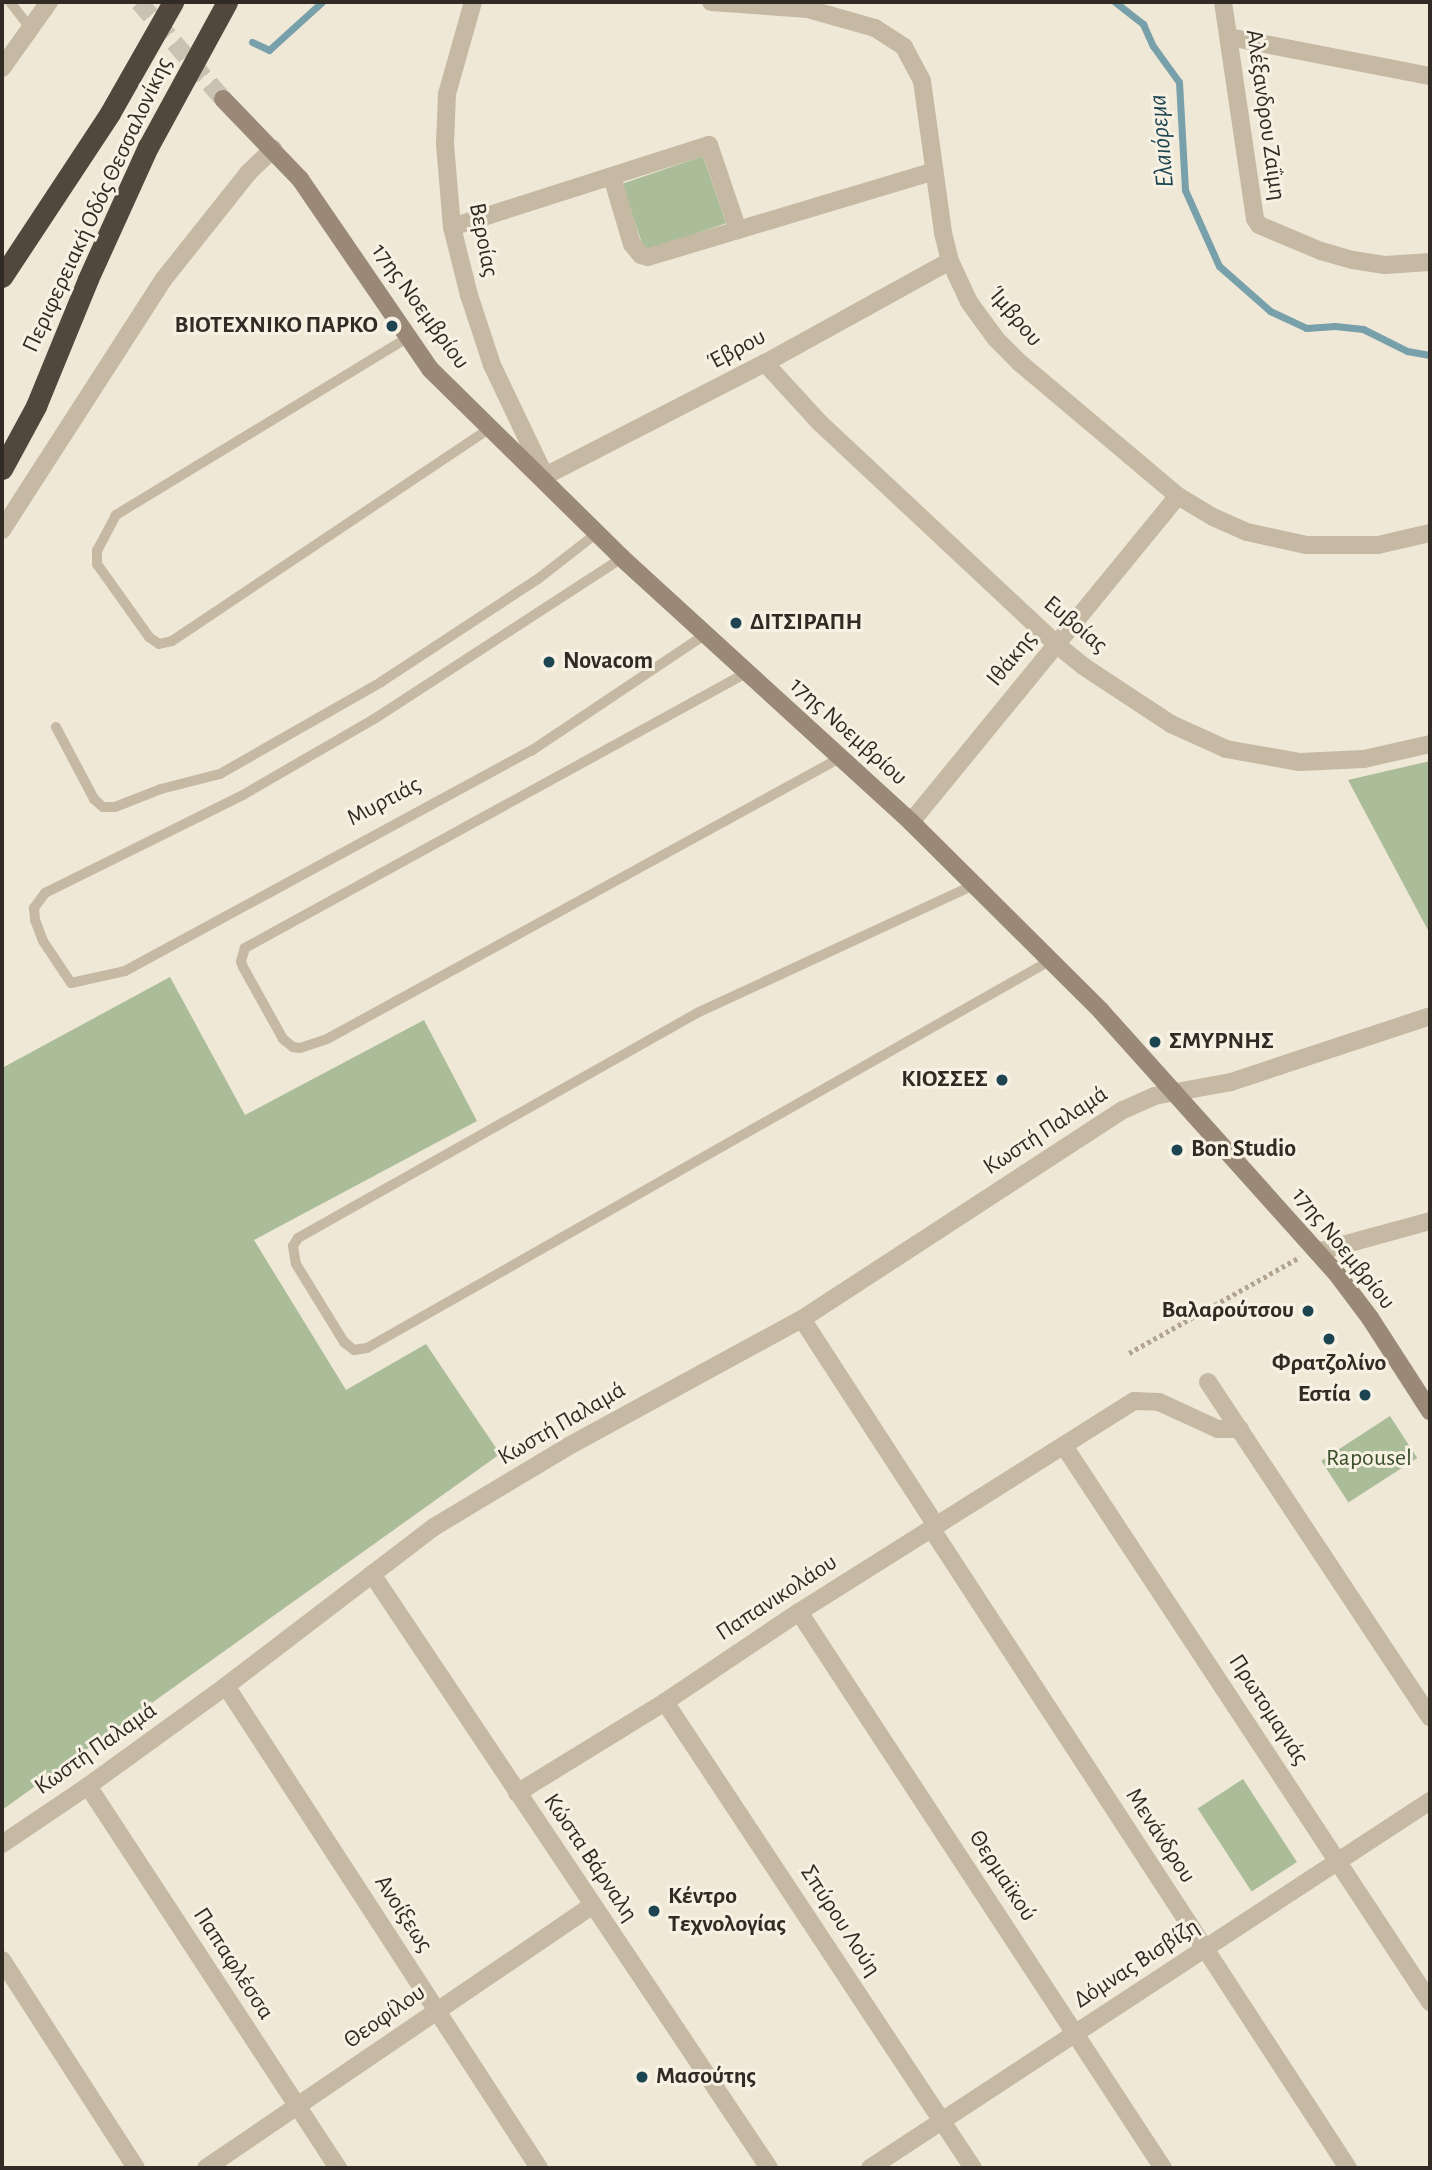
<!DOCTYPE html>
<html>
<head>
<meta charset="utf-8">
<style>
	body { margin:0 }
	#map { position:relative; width:1432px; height:2170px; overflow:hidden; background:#efe8d7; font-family:"Alegreya Sans",sans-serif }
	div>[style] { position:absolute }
	.green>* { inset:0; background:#aabd98; transform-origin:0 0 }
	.stream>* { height:7px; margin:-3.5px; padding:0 3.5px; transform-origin:3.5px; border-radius:3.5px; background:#78a0aa }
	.secondary-tunnel>* { height:18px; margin-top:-9px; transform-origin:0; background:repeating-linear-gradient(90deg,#c9c2b3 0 18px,transparent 0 27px) }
	.path>* { height:4.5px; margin-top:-2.25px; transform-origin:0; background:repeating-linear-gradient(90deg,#b2a48e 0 3.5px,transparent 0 7px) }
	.lane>* { height:10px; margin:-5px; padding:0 5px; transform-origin:5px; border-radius:5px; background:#c6b9a4 }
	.street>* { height:18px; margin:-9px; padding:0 9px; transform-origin:9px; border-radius:9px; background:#c6b9a4 }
	.secondary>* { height:18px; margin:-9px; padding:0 9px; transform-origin:9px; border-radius:9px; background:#998976 }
	.highway>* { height:21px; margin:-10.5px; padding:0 10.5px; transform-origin:10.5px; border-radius:10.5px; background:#52473d }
	.dots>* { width:19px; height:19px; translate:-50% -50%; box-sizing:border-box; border:4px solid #f7f1e3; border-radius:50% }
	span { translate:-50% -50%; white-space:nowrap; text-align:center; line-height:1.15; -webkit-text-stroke:6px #f7f1e3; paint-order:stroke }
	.street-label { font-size:24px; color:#322b25 }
	.poi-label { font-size:24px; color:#322b25; font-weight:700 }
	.right { translate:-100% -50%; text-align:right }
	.left { translate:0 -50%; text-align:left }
	.park-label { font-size:24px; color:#3b4f2a }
	.water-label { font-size:26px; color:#1d4551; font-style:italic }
	.frame { position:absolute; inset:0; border:4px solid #322b25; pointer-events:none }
</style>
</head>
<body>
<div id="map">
	<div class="green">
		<i style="left:703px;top:156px;width:71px;height:86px;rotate:71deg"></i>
		<i style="clip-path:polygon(1430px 761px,1430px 934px,1348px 780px)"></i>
		<i style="clip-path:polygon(170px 977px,245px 1115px,424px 1020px,477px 1121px,254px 1240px,346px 1390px,426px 1344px,500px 1454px,2px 1810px,2px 1068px)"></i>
		<i style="left:1390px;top:1416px;width:50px;height:82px;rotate:57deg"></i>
		<i style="left:1243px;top:1779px;width:99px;height:54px;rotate:57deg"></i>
	</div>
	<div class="stream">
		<i style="left:1115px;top:2px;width:36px;rotate:38deg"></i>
		<i style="left:1143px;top:24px;width:24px;rotate:66deg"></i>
		<i style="left:1153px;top:46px;width:44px;rotate:54.2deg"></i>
		<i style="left:1179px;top:82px;width:108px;rotate:86.8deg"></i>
		<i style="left:1185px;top:190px;width:83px;rotate:65.9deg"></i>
		<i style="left:1219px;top:266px;width:68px;rotate:41.4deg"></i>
		<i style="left:1270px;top:311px;width:40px;rotate:25deg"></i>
		<i style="left:1306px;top:328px;width:29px;rotate:-4deg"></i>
		<i style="left:1335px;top:326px;width:28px;rotate:6deg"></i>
		<i style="left:1363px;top:329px;width:49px;rotate:26.6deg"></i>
		<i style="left:1407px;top:351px;width:23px;rotate:10deg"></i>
		<i style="left:252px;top:42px;width:19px;rotate:25deg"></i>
		<i style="left:269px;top:50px;width:72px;rotate:-42.2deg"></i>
	</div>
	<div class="secondary-tunnel">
		<i style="left:139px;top:2px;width:128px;rotate:49.1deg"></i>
	</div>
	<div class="path">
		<i style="left:1129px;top:1353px;width:196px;rotate:-29.3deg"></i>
	</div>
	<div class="lane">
		<i style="left:10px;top:2px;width:33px;rotate:52deg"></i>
		<i style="left:407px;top:338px;width:341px;rotate:148.7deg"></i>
		<i style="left:116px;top:515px;width:40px;rotate:118deg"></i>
		<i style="left:97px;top:550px;width:14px;rotate:90deg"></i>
		<i style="left:97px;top:564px;width:90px;rotate:54.5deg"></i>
		<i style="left:149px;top:637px;width:12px;rotate:35deg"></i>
		<i style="left:159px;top:644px;width:13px;rotate:-13deg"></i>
		<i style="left:172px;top:641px;width:381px;rotate:-33.8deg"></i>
		<i style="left:622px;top:558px;width:296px;rotate:147deg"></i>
		<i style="left:374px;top:719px;width:151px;rotate:149.9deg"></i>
		<i style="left:243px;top:795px;width:221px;rotate:153.7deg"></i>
		<i style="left:45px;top:893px;width:19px;rotate:126deg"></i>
		<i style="left:34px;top:908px;width:12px;rotate:85deg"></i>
		<i style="left:35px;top:920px;width:22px;rotate:69deg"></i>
		<i style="left:43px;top:941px;width:50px;rotate:56.3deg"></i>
		<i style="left:71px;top:983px;width:55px;rotate:-12.5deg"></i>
		<i style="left:125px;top:971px;width:462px;rotate:-28.5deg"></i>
		<i style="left:531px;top:751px;width:208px;rotate:-33.8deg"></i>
		<i style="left:746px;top:673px;width:572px;rotate:151.24deg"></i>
		<i style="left:245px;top:948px;width:14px;rotate:107deg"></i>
		<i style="left:241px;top:961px;width:6px;rotate:72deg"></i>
		<i style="left:243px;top:967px;width:82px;rotate:60.9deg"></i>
		<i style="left:283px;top:1039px;width:13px;rotate:39deg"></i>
		<i style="left:293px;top:1047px;width:7px;rotate:8deg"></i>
		<i style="left:300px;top:1048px;width:28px;rotate:-18deg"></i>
		<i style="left:327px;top:1039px;width:585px;rotate:-28.71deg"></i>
		<i style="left:56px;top:727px;width:81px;rotate:62.2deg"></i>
		<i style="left:94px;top:799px;width:12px;rotate:42deg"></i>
		<i style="left:103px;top:807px;width:12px"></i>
		<i style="left:115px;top:807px;width:49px;rotate:-21.4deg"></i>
		<i style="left:161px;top:789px;width:61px;rotate:-14.3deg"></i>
		<i style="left:220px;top:774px;width:185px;rotate:-29.7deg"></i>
		<i style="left:381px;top:682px;width:188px;rotate:-33.3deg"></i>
		<i style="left:538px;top:579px;width:75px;rotate:-37.9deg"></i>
		<i style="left:976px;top:884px;width:305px;rotate:155.2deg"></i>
		<i style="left:699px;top:1012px;width:460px;rotate:150.6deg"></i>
		<i style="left:298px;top:1238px;width:9px;rotate:122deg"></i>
		<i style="left:293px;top:1246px;width:18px;rotate:81deg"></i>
		<i style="left:296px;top:1264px;width:92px;rotate:58.4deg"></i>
		<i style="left:344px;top:1342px;width:13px;rotate:39deg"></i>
		<i style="left:354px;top:1350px;width:13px;rotate:-9deg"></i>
		<i style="left:367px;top:1348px;width:786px;rotate:-29.56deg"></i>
	</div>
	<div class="street">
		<i style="left:473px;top:2px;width:96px;rotate:105.8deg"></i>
		<i style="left:447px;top:94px;width:50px;rotate:92.3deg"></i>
		<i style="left:445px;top:144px;width:83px;rotate:85.2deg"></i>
		<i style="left:452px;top:227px;width:70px;rotate:76deg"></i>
		<i style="left:469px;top:295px;width:74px;rotate:71.8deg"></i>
		<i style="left:492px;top:365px;width:123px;rotate:64.5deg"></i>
		<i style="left:545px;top:476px;width:247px;rotate:-27.2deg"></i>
		<i style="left:765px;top:363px;width:211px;rotate:-28.9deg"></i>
		<i style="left:711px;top:2px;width:97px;rotate:4.1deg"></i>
		<i style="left:808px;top:9px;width:70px;rotate:15.8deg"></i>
		<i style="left:875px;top:28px;width:35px;rotate:33deg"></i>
		<i style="left:904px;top:47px;width:38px;rotate:62deg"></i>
		<i style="left:922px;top:81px;width:153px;rotate:82.1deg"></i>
		<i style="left:943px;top:233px;width:29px;rotate:76deg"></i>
		<i style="left:950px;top:261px;width:45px;rotate:65.1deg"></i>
		<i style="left:969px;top:302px;width:46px;rotate:53.9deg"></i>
		<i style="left:996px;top:339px;width:34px;rotate:45deg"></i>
		<i style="left:1020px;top:363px;width:207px;rotate:40.1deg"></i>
		<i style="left:1178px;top:496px;width:41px;rotate:31deg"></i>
		<i style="left:1213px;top:517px;width:37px;rotate:24deg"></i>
		<i style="left:1247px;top:532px;width:60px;rotate:12.4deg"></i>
		<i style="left:1306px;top:545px;width:72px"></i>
		<i style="left:1378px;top:545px;width:53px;rotate:-13deg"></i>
		<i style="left:1223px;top:2px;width:219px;rotate:81.6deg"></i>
		<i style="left:1255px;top:219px;width:7px;rotate:56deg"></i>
		<i style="left:1259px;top:225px;width:67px;rotate:22.8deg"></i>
		<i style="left:1321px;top:251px;width:33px;rotate:16deg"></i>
		<i style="left:1353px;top:260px;width:32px;rotate:9deg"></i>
		<i style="left:1385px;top:265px;width:45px;rotate:-3.8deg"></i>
		<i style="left:1229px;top:37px;width:205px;rotate:11deg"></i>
		<i style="left:2px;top:68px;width:81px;rotate:-54.5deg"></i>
		<i style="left:612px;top:177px;width:70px;rotate:73.4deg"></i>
		<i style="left:632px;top:244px;width:14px;rotate:51deg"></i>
		<i style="left:641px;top:255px;width:7px;rotate:16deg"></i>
		<i style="left:648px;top:257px;width:299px;rotate:-16.7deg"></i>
		<i style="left:452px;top:227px;width:270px;rotate:-17.7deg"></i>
		<i style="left:709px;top:145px;width:90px;rotate:71.2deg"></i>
		<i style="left:765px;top:363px;width:80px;rotate:47.5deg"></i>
		<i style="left:819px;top:422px;width:325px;rotate:43.1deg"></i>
		<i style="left:1056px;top:644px;width:35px;rotate:39deg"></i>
		<i style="left:1083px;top:666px;width:105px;rotate:33.4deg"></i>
		<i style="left:1171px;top:724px;width:60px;rotate:24.4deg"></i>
		<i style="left:1226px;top:749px;width:75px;rotate:10deg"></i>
		<i style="left:1300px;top:762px;width:64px;rotate:-2.7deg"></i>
		<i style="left:1364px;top:759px;width:68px;rotate:-12.8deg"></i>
		<i style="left:2px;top:530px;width:297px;rotate:-57.2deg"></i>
		<i style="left:163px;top:280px;width:137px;rotate:-51.5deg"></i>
		<i style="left:248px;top:173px;width:35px;rotate:-44deg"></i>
		<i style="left:911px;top:822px;width:421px;rotate:-50.7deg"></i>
		<i style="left:1317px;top:1252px;width:117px;rotate:-15.3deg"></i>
		<i style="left:802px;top:1319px;width:246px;rotate:57deg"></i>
		<i style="left:1208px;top:1382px;width:402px;rotate:56.5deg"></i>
		<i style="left:1064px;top:1446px;width:666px;rotate:56.64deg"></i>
		<i style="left:931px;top:1528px;width:764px;rotate:56.91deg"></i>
		<i style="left:372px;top:1574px;width:714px;rotate:56.24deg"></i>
		<i style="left:799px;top:1612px;width:665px;rotate:56.79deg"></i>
		<i style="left:226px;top:1686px;width:575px;rotate:57deg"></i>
		<i style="left:665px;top:1702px;width:559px;rotate:56.54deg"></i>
		<i style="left:88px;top:1786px;width:457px;rotate:56.8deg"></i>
		<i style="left:517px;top:1793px;width:174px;rotate:-31.6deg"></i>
		<i style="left:665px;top:1702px;width:161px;rotate:-33.9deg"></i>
		<i style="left:799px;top:1612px;width:396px;rotate:-32.2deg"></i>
		<i style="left:1134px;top:1401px;width:25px;rotate:2deg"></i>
		<i style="left:1159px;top:1402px;width:65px;rotate:24.6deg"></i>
		<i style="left:1218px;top:1429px;width:22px"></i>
		<i style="left:2px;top:1844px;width:104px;rotate:-34deg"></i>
		<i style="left:88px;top:1786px;width:170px;rotate:-35.9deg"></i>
		<i style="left:226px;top:1686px;width:262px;rotate:-37.4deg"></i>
		<i style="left:434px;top:1527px;width:155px;rotate:-31deg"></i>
		<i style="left:567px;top:1447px;width:268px;rotate:-28.6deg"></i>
		<i style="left:802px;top:1319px;width:383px;rotate:-33.1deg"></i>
		<i style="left:1123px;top:1110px;width:34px;rotate:-24deg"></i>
		<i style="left:1154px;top:1096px;width:78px;rotate:-10.3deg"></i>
		<i style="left:1231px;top:1082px;width:210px;rotate:-18.3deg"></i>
		<i style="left:2px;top:1960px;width:247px;rotate:57.2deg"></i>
		<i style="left:206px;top:2168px;width:467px;rotate:-34.2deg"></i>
		<i style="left:870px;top:2168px;width:670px;rotate:-33.24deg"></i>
	</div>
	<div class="secondary">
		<i style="left:223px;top:99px;width:111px;rotate:46.1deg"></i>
		<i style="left:300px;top:179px;width:230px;rotate:55.6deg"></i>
		<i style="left:430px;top:369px;width:269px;rotate:44.5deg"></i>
		<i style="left:622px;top:558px;width:391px;rotate:42.4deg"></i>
		<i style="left:911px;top:822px;width:268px;rotate:44.8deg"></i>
		<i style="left:1101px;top:1011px;width:353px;rotate:48.1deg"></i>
		<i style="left:1337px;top:1274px;width:55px;rotate:53.1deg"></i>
		<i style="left:1370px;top:1318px;width:111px;rotate:57.2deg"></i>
	</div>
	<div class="highway">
		<i style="left:2px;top:277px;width:196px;rotate:-56.6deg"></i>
		<i style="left:110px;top:113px;width:128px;rotate:-60.4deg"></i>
		<i style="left:2px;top:469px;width:72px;rotate:-61.6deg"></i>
		<i style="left:36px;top:406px;width:137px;rotate:-67.7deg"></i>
		<i style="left:88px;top:279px;width:145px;rotate:-65.6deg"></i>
		<i style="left:148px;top:147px;width:165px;rotate:-61.4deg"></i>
	</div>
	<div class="dots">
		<i style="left:392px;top:326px;background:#1d4551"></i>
		<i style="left:736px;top:623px;background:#1d4551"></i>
		<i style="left:549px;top:662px;background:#1d4551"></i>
		<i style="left:1155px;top:1042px;background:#1d4551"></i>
		<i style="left:1002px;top:1080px;background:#1d4551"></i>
		<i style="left:1177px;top:1150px;background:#1d4551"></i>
		<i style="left:1308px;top:1311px;background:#1d4551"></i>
		<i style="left:1329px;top:1339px;background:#1d4551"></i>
		<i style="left:1365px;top:1395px;background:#1d4551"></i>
		<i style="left:654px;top:1911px;background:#1d4551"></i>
		<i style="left:642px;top:2077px;background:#1d4551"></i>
	</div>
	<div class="street-label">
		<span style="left:1265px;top:115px;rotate:82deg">Αλέξανδρου Ζαΐμη</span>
		<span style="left:98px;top:205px;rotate:-65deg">Περιφερειακή Οδός Θεσσαλονίκης</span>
		<span style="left:483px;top:240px;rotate:79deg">Βεροίας</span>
		<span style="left:420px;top:307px;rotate:54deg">17ης Νοεμβρίου</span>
		<span style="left:1015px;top:317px;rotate:50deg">Ίμβρου</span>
		<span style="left:737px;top:350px;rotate:-28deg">Έβρου</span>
		<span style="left:1075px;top:625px;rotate:40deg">Ευβοίας</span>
		<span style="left:1012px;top:659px;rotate:-51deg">Ιθάκης</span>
		<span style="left:848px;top:732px;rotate:42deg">17ης Νοεμβρίου</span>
		<span style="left:384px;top:802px;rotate:-28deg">Μυρτιάς</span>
		<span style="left:1046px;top:1131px;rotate:-33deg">Κωστή Παλαμά</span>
		<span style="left:1343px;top:1249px;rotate:51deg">17ης Νοεμβρίου</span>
		<span style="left:562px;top:1424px;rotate:-30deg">Κωστή Παλαμά</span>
		<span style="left:777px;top:1598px;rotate:-33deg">Παπανικολάου</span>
		<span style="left:1268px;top:1710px;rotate:57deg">Πρωτομαγιάς</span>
		<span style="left:96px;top:1749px;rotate:-35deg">Κωστή Παλαμά</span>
		<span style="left:1160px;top:1836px;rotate:57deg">Μενάνδρου</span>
		<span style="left:590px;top:1858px;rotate:56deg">Κώστα Βάρναλη</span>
		<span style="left:1002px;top:1876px;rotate:57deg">Θερμαϊκού</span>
		<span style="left:403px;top:1914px;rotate:57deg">Ανοίξεως</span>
		<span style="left:840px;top:1921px;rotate:57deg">Σπύρου Λούη</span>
		<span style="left:233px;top:1964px;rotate:57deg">Παπαφλέσσα</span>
		<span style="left:1137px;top:1964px;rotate:-33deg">Δόμνας Βισβίζη</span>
		<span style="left:385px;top:2017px;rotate:-35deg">Θεοφίλου</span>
	</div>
	<div class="poi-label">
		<span class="right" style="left:378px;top:326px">ΒΙΟΤΕΧΝΙΚΟ ΠΑΡΚΟ</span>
		<span class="left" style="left:750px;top:623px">ΔΙΤΣΙΡΑΠΗ</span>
		<span class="left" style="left:563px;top:662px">Novacom</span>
		<span class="left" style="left:1169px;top:1042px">ΣΜΥΡΝΗΣ</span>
		<span class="right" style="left:988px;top:1080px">ΚΙΟΣΣΕΣ</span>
		<span class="left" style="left:1191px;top:1150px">Bon Studio</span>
		<span class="right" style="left:1294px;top:1311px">Βαλαρούτσου</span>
		<span style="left:1329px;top:1364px">Φρατζολίνο</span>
		<span class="right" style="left:1351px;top:1395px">Εστία</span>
		<span class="left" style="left:668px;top:1911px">Κέντρο<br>Τεχνολογίας</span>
		<span class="left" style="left:656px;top:2077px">Μασούτης</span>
	</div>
	<div class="park-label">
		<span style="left:1369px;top:1459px">Rapousel</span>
	</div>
	<div class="water-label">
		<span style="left:1162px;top:141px;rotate:-95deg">Ελαιόρεμα</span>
	</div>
	<div class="frame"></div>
</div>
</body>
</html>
